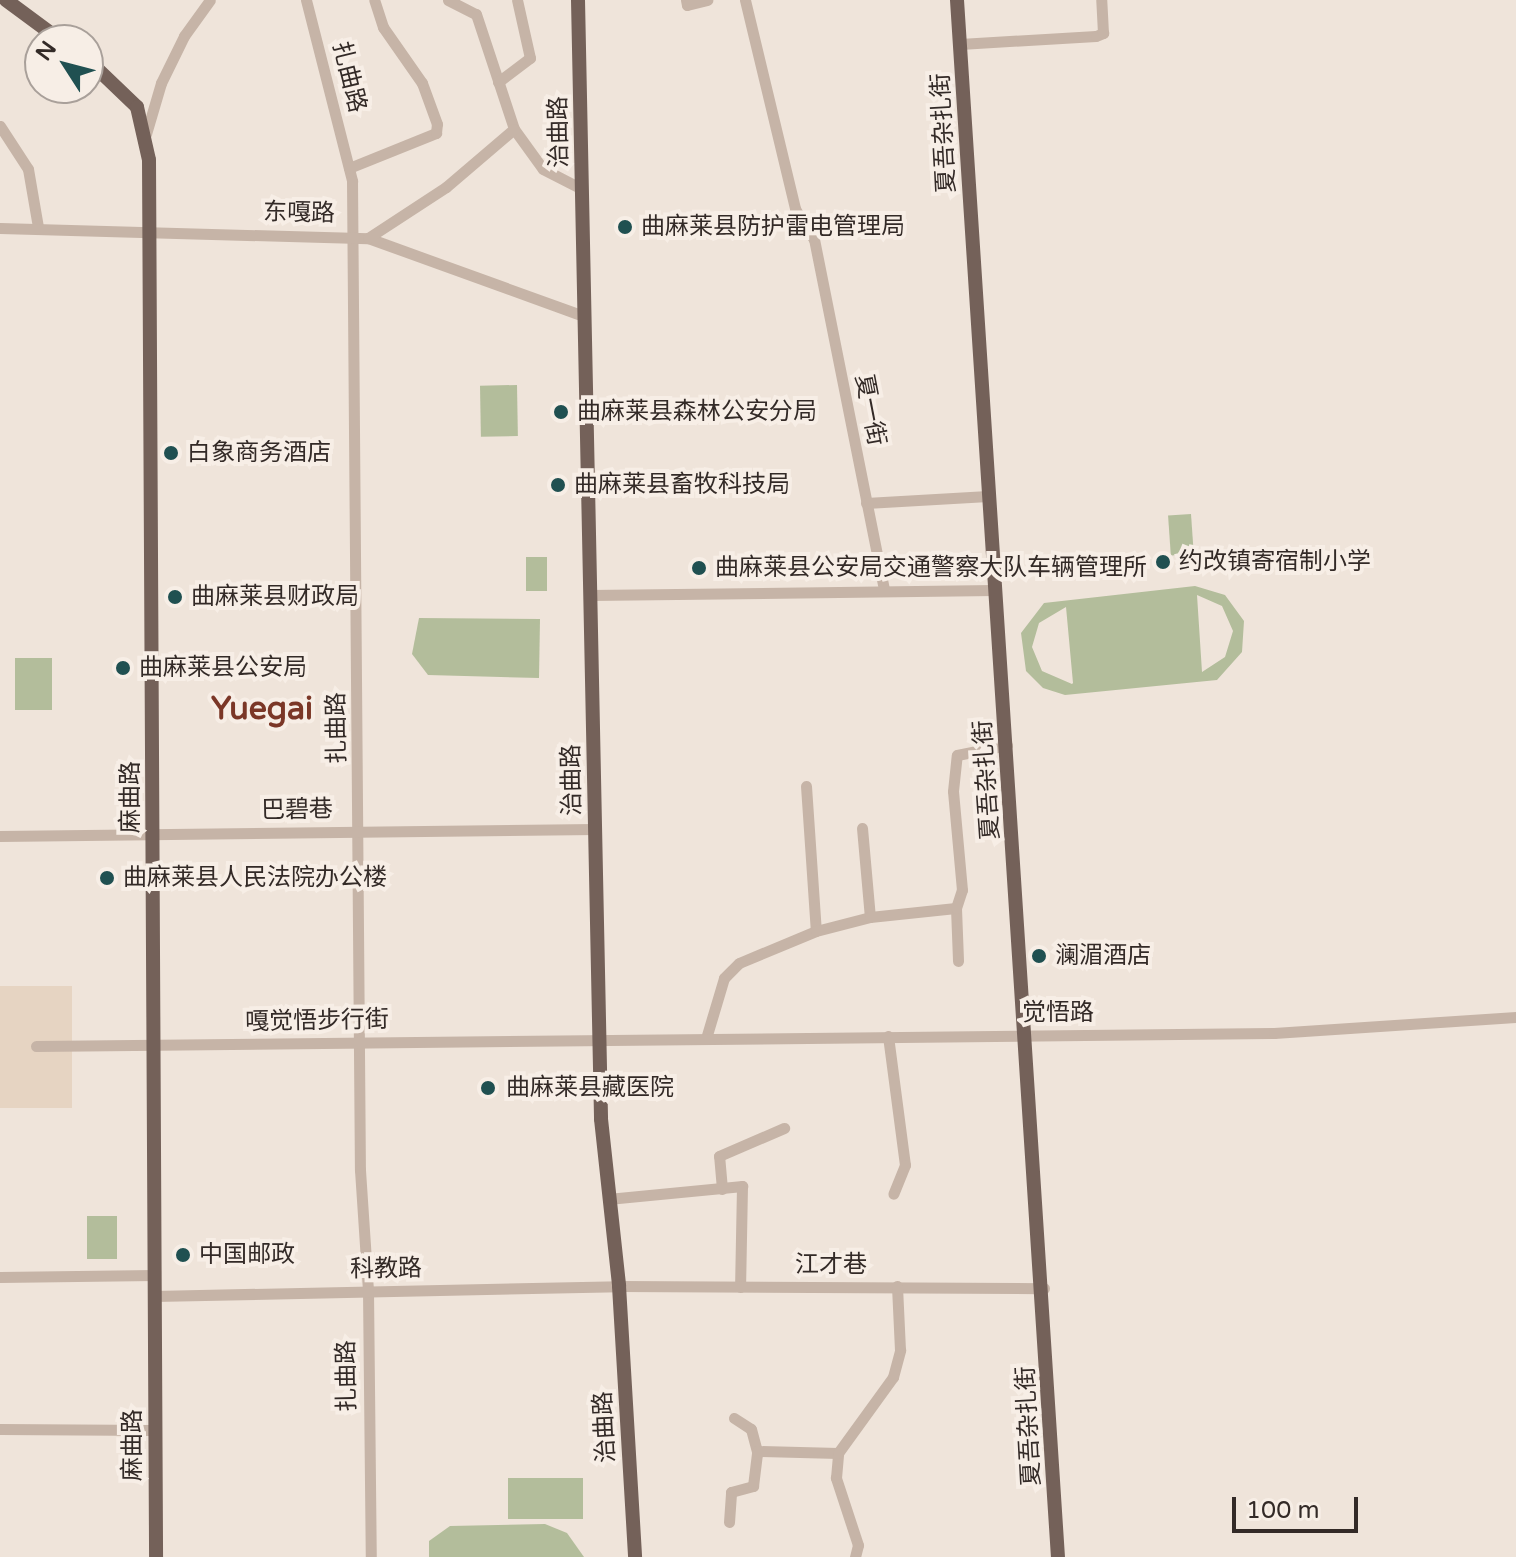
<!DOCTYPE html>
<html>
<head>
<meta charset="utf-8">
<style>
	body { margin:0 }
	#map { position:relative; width:1516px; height:1557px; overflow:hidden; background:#efe4da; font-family:"Varela Round","Noto Sans SC",sans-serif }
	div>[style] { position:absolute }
	.green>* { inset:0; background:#b3bd9b; transform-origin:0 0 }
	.plaza>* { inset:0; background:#e6d4c2; transform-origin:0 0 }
	.minor>* { height:11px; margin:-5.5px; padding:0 5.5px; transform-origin:5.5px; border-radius:5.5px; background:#c6b4a7 }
	.major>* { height:14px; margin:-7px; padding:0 7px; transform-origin:7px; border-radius:7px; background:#746159 }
	.dots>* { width:22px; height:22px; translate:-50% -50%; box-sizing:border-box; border:4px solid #f7eee6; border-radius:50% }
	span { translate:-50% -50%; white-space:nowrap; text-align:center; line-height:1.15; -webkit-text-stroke:8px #f7eee6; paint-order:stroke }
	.street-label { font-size:24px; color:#332a27 }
	.poi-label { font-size:24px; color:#332a27 }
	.left { translate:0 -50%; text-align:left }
	.district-label { font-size:32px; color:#7b3727; font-weight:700 }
	.north { position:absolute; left:24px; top:24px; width:80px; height:80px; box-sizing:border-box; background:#f7eee6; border:2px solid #a9a09a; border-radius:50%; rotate:306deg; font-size:22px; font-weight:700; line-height:32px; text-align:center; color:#332a27 }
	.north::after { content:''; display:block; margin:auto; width:28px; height:36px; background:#205051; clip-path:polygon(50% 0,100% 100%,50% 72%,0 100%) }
	.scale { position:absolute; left:1232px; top:1497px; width:126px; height:36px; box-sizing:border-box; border:4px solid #332a27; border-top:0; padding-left:10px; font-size:24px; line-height:28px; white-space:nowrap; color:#332a27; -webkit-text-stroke:6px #f7eee6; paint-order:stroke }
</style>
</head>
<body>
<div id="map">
	<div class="green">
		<i style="left:517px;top:385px;width:51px;height:37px;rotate:89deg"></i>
		<i style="left:1191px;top:514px;width:40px;height:23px;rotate:86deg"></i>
		<i style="left:526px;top:557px;width:21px;height:34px"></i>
		<i style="clip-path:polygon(evenodd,1195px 586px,1225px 595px,1244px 621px,1242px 652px,1217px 680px,1065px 695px,1043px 688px,1026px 671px,1021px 633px,1044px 603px,1195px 586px,1197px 595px,1222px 606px,1233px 631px,1225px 657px,1202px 672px,1197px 595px,1195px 586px,1066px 607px,1073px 683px,1072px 684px,1042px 671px,1032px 647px,1039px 623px,1066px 607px)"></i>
		<i style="clip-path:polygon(419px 618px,540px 619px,539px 678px,428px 675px,412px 654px)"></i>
		<i style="left:15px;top:658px;width:37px;height:52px"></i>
		<i style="left:117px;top:1216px;width:43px;height:30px;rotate:90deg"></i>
		<i style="left:508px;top:1478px;width:75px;height:41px"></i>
		<i style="clip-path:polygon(545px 1524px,567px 1533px,584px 1557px,429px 1557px,429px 1541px,450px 1526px)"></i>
	</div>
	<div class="plaza">
		<i style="left:72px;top:986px;width:122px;height:72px;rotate:90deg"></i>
	</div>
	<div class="minor">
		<i style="left:306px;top:0;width:187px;rotate:75.7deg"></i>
		<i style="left:352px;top:181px;width:989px;rotate:89.54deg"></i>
		<i style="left:360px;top:1170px;width:121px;rotate:86.2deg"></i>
		<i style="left:368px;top:1291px;width:266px;rotate:89.4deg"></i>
		<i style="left:448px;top:0;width:31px;rotate:27deg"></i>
		<i style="left:476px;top:14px;width:121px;rotate:71.7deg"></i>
		<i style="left:514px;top:129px;width:49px;rotate:54.1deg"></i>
		<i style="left:543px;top:169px;width:44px;rotate:27.1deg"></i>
		<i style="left:686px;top:0;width:5px;rotate:79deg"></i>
		<i style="left:687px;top:5px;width:21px;rotate:-14deg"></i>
		<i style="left:745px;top:0;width:215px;rotate:76.5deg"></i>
		<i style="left:795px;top:209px;width:36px;rotate:58deg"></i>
		<i style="left:814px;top:239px;width:358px;rotate:78.7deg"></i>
		<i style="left:960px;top:44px;width:136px;rotate:-3.4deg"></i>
		<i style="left:1096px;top:36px;width:8px;rotate:-23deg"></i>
		<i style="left:1103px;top:33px;width:33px;rotate:-93deg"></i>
		<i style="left:498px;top:82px;width:40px;rotate:-37deg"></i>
		<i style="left:530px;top:58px;width:59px;rotate:-102.6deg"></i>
		<i style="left:0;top:126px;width:51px;rotate:56.9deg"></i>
		<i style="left:28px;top:169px;width:59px;rotate:80.2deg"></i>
		<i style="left:146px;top:134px;width:53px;rotate:-73.6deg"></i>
		<i style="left:161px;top:83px;width:52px;rotate:-63.9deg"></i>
		<i style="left:184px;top:36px;width:44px;rotate:-54.2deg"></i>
		<i style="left:349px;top:168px;width:94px;rotate:-21.9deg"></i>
		<i style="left:436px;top:133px;width:9px;rotate:-84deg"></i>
		<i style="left:437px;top:124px;width:44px;rotate:-110.1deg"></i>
		<i style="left:422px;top:83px;width:68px;rotate:-124.9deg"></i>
		<i style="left:383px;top:27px;width:28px;rotate:-108deg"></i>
		<i style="left:0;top:228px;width:368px;rotate:1.6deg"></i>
		<i style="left:368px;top:238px;width:230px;rotate:19.9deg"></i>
		<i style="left:368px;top:238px;width:93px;rotate:-33.2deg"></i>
		<i style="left:446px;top:187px;width:89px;rotate:-40.5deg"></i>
		<i style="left:866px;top:503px;width:122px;rotate:-3.3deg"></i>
		<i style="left:590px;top:595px;width:404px;rotate:-0.7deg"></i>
		<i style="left:806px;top:786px;width:145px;rotate:86.1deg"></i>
		<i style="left:862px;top:828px;width:89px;rotate:84.9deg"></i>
		<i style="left:0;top:836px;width:595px;rotate:-0.67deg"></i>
		<i style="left:956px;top:908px;width:53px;rotate:87.8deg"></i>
		<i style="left:707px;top:1035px;width:59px;rotate:-73.4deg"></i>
		<i style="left:724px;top:978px;width:21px;rotate:-45deg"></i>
		<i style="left:739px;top:963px;width:83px;rotate:-22.6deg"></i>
		<i style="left:816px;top:931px;width:56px;rotate:-14.5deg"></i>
		<i style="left:870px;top:917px;width:86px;rotate:-6deg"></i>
		<i style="left:956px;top:908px;width:19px;rotate:-72deg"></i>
		<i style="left:962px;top:890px;width:99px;rotate:-95.2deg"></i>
		<i style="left:953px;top:791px;width:36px;rotate:-84deg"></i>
		<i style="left:957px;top:755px;width:51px;rotate:-11.3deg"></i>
		<i style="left:888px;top:1036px;width:130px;rotate:82.5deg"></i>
		<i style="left:905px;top:1165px;width:31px;rotate:112deg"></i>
		<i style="left:36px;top:1046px;width:1238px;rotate:-0.6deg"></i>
		<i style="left:1274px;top:1033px;width:243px;rotate:-3.8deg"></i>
		<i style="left:722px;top:1189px;width:33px;rotate:-95deg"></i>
		<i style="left:719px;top:1156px;width:71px;rotate:-23.3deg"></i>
		<i style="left:608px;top:1199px;width:135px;rotate:-5.5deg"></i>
		<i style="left:742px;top:1186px;width:101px;rotate:91.1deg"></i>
		<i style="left:0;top:1277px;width:154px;rotate:-0.7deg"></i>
		<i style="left:154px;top:1296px;width:465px;rotate:-1.2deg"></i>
		<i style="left:619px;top:1286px;width:425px;rotate:0.3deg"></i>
		<i style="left:734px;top:1418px;width:20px;rotate:33deg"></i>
		<i style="left:751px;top:1429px;width:23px;rotate:75deg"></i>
		<i style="left:0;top:1429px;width:155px;rotate:0.4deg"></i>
		<i style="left:729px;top:1522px;width:30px;rotate:-86deg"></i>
		<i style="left:731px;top:1492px;width:23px;rotate:-15deg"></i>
		<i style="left:753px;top:1486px;width:35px;rotate:-83deg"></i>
		<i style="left:757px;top:1451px;width:81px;rotate:1.4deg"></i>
		<i style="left:855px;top:1557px;width:12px;rotate:-76deg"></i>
		<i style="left:858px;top:1545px;width:71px;rotate:-108.2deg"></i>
		<i style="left:836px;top:1478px;width:25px;rotate:-85deg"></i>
		<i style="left:838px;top:1453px;width:94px;rotate:-54.1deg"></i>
		<i style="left:893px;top:1377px;width:28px;rotate:-75deg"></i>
		<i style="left:900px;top:1350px;width:64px;rotate:-92.7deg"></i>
	</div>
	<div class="major">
		<i style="left:6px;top:0;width:67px;rotate:36.5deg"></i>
		<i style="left:578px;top:0;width:1119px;rotate:88.82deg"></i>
		<i style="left:601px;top:1119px;width:168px;rotate:83.8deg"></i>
		<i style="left:619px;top:1286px;width:271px;rotate:86.6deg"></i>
		<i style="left:957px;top:0;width:1560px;rotate:86.29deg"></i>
		<i style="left:88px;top:60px;width:68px;rotate:43.8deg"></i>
		<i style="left:137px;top:107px;width:54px;rotate:77.2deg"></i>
		<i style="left:149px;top:160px;width:1397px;rotate:89.71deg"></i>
	</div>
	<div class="dots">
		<i style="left:625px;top:227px;background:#205051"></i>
		<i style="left:561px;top:412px;background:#205051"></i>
		<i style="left:171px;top:453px;background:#205051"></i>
		<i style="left:558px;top:485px;background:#205051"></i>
		<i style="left:1163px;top:562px;background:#205051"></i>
		<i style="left:699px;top:568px;background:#205051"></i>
		<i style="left:175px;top:597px;background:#205051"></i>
		<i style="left:123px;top:668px;background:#205051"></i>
		<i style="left:107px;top:878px;background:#205051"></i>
		<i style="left:1039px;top:956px;background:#205051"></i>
		<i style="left:488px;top:1088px;background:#205051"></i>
		<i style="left:183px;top:1255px;background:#205051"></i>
	</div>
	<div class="street-label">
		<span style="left:349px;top:77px;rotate:76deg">扎曲路</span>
		<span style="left:559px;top:132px;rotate:-91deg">治曲路</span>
		<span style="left:944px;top:133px;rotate:-93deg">夏吾杂扎街</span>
		<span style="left:299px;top:213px;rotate:1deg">东嘎路</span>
		<span style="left:870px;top:410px;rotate:79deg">夏一街</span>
		<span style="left:337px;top:728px;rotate:-91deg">扎曲路</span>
		<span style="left:572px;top:780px;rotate:-91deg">治曲路</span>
		<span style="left:987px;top:780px;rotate:-94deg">夏吾杂扎街</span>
		<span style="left:131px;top:797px;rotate:-90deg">麻曲路</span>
		<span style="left:297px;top:810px;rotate:-1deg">巴碧巷</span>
		<span style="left:1058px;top:1013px">觉悟路</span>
		<span style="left:317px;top:1021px;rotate:-1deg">嘎觉悟步行街</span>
		<span style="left:831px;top:1265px">江才巷</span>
		<span style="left:386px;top:1269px;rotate:-1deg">科教路</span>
		<span style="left:347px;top:1376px;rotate:-91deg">扎曲路</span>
		<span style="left:1029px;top:1426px;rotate:-93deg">夏吾杂扎街</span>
		<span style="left:605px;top:1427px;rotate:-93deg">治曲路</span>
		<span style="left:133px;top:1445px;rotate:-90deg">麻曲路</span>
	</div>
	<div class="poi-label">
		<span class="left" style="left:641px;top:227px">曲麻莱县防护雷电管理局</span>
		<span class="left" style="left:577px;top:412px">曲麻莱县森林公安分局</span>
		<span class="left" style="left:187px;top:453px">白象商务酒店</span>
		<span class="left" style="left:574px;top:485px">曲麻莱县畜牧科技局</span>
		<span class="left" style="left:1179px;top:562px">约改镇寄宿制小学</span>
		<span class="left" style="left:715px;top:568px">曲麻莱县公安局交通警察大队车辆管理所</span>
		<span class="left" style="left:191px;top:597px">曲麻莱县财政局</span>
		<span class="left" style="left:139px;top:668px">曲麻莱县公安局</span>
		<span class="left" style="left:123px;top:878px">曲麻莱县人民法院办公楼</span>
		<span class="left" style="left:1055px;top:956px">澜湄酒店</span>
		<span class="left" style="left:506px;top:1088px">曲麻莱县藏医院</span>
		<span class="left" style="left:199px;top:1255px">中国邮政</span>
	</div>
	<div class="district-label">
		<span style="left:262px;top:709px">Yuegai</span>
	</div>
	<div class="north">N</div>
	<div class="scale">100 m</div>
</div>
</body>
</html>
